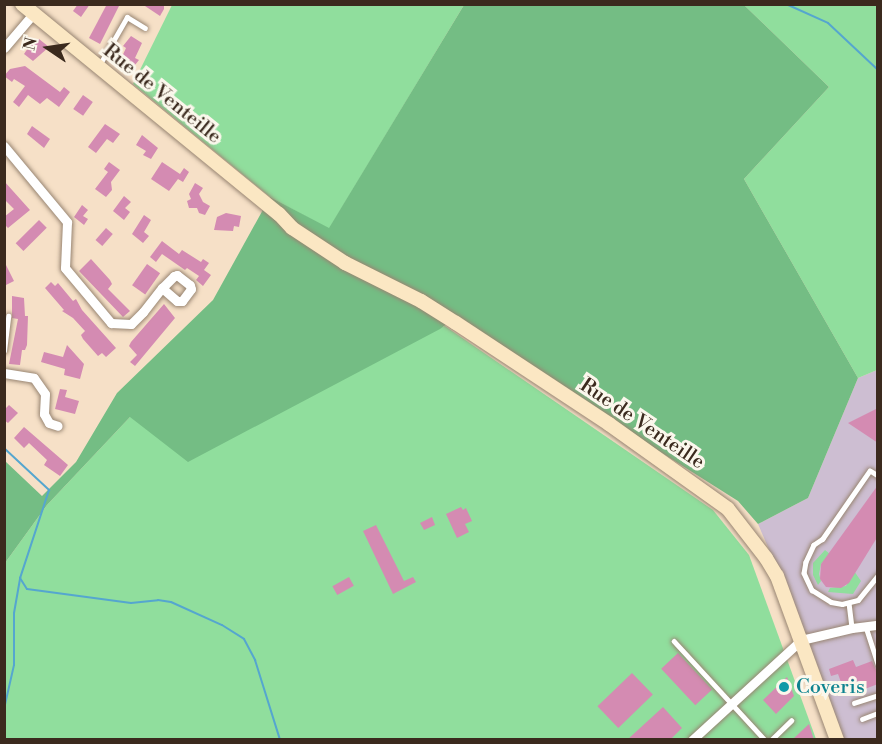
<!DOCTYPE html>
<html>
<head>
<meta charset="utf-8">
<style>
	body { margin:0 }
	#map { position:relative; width:882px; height:744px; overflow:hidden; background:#f6e0c7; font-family:"Libre Bodoni",serif }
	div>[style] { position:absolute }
	.industrial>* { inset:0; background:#cdbed2 }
	.green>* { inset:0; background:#90de9d }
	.forest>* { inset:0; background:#74bd84 }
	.stream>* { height:2px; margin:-1px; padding:0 1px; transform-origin:1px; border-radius:1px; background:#55a6cf }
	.building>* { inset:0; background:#d48bb2; transform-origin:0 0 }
	.roads { filter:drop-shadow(0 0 2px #988572) drop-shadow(0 0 2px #988572) }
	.lane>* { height:4.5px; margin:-2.25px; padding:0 2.25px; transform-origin:2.25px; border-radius:2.25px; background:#fff }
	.street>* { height:9px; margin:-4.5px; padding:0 4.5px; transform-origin:4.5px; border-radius:4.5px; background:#fff }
	.secondary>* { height:14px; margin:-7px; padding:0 7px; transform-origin:7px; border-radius:7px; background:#fbe7c3 }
	.dots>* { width:16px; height:16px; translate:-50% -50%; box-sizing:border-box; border:3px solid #fbf7ec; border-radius:50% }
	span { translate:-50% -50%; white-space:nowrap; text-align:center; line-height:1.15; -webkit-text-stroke:6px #fbf7ec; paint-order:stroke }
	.street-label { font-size:20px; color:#3b2a1e }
	.culture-label { font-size:20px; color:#0d838f }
	.left { translate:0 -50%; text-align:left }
	.frame { position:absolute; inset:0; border:6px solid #3b2a1e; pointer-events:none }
	.north { position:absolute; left:18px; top:18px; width:60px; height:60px; -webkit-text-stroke:4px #fbf7ec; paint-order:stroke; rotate:283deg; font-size:16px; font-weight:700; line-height:24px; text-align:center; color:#3b2a1e }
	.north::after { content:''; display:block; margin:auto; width:21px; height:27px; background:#3b2a1e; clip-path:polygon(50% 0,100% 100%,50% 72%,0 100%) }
</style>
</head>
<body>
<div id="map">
	<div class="industrial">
		<i style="clip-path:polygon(877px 370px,877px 739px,844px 739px,803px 629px,758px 524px,808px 498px,858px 378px)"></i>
	</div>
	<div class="green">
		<i style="clip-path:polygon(172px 5px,464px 5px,329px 229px,270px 197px,133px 84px)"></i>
		<i style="clip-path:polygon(744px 5px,877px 5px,877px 370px,858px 378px,744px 179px,829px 87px)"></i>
		<i style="clip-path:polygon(445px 326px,713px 510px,749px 555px,816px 739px,5px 740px,5px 563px,47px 505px,130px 417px)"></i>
		<i style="clip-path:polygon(825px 550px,830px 554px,821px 564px,819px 574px,821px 581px,818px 585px,813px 575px,813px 563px)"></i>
		<i style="clip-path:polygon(854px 571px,861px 581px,853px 594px,828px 592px,830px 588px,846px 586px)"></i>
	</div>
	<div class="forest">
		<i style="clip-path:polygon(464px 5px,744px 5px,829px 87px,744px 179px,858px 378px,808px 498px,758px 524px,738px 501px,613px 422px,456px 317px,440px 329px,188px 462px,130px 417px,47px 505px,5px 563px,5px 461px,42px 496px,76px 462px,117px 393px,213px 300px,270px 197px,329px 228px)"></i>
	</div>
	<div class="stream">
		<i style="left:786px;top:4px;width:46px;rotate:24.3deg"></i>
		<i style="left:828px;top:23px;width:69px;rotate:43.2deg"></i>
		<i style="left:4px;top:448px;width:62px;rotate:43deg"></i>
		<i style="left:49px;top:490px;width:93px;rotate:108.2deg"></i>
		<i style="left:20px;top:578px;width:13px;rotate:58deg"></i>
		<i style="left:27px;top:589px;width:105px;rotate:7.7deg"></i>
		<i style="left:131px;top:603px;width:27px;rotate:-6deg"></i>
		<i style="left:158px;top:600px;width:13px;rotate:9deg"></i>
		<i style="left:171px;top:602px;width:56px;rotate:24.3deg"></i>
		<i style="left:222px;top:625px;width:26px;rotate:32deg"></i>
		<i style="left:244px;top:639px;width:24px;rotate:62deg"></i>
		<i style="left:255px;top:660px;width:84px;rotate:72.6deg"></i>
		<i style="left:4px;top:709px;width:45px;rotate:-77.2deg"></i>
		<i style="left:14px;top:665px;width:52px;rotate:-90deg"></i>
		<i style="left:14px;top:613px;width:36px;rotate:-80deg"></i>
	</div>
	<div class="building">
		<i style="clip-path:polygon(78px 4px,90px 4px,81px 17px,73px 11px)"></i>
		<i style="clip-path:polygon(107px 4px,120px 4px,100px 44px,89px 38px)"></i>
		<i style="clip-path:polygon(142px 4px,164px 4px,164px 9px,160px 16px)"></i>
		<i style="clip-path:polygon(131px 36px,142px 43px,135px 58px,139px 60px,131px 70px,119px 63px,126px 48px,123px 46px)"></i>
		<i style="clip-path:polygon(34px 39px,39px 39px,49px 47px,33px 61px,24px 54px)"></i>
		<i style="clip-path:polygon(25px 66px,60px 92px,64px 87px,70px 92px,59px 107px,47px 98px,40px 104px,28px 95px,19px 107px,13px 102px,25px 86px,14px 79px,12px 82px,4px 76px,10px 69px)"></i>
		<i style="left:83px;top:95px;width:12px;height:17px;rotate:35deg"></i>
		<i style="clip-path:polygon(105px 124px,120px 134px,113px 143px,107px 139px,96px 153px,88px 147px)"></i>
		<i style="clip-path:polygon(32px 126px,50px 139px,44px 148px,27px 134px)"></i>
		<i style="clip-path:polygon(142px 135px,158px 148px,151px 159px,143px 155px,146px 151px,136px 145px)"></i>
		<i style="clip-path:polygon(109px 162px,120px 170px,111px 182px,112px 190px,106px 197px,95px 189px,108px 172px,104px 169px)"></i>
		<i style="clip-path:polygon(162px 162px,180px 174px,184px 168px,189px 172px,183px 182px,178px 179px,169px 191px,151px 179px)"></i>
		<i style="clip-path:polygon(4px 181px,30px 210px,8px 228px,4px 224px,4px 217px,14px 209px,4px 199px)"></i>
		<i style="clip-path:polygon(195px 183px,203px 188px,199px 194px,203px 202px,210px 206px,205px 215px,199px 213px,197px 208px,189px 208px,187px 201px,191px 199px,189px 194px)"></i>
		<i style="clip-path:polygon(124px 196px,131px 202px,125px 208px,130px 212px,124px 220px,113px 211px)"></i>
		<i style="clip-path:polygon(82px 205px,88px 210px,83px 216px,88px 219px,84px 225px,74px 217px)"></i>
		<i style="clip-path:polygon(226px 213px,241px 216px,239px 227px,234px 226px,233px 231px,214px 230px,217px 217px)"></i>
		<i style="clip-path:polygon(144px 215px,151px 220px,144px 232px,149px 236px,143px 243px,132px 234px)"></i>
		<i style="left:39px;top:220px;width:11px;height:33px;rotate:45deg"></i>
		<i style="left:106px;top:228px;width:9px;height:16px;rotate:41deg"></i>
		<i style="clip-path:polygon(162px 241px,179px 254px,182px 250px,201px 262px,203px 259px,209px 263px,204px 270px,211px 275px,203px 286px,196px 280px,199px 276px,187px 268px,185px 270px,162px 254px,156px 262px,150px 257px)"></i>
		<i style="clip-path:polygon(91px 259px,110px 280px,112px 284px,108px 289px,130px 311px,123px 317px,79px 271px)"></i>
		<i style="clip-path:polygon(4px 261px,14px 281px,4px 286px)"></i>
		<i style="left:147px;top:264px;width:16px;height:26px;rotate:35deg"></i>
		<i style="clip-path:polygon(51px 282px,55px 286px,58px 283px,73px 301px,76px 299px,82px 310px,116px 348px,106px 357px,102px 353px,98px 356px,83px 339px,81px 335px,85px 331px,73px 318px,62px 311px,64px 310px,45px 288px)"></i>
		<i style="clip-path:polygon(12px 296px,24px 298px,25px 316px,28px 316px,27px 345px,25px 350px,22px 350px,20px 365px,9px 364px,18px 319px,12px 318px)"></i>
		<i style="clip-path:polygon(164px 304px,175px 318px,135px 366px,130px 362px,137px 355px,129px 346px,131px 342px)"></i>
		<i style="clip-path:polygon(67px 345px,84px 364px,80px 379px,64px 375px,65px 369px,41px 362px,44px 352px,63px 357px)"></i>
		<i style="clip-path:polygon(60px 389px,67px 390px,65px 397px,79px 401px,75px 414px,55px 409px)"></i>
		<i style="clip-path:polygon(9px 405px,18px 413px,8px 423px,4px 420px,4px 410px)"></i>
		<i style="clip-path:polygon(878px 408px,878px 443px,848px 423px)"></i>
		<i style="clip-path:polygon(24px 427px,68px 465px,60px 476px,44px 465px,47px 460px,29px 443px,24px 448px,14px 438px)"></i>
		<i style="clip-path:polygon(878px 485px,878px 536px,849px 583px,841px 588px,826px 587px,820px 579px,821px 564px)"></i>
		<i style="clip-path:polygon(461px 507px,463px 510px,466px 508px,472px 521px,465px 524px,469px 532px,457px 538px,446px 514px)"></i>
		<i style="clip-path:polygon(432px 517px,435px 525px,424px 530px,420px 523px)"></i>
		<i style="clip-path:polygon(376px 525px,404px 581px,413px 577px,416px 582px,393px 594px,363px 531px)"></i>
		<i style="left:349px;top:577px;width:10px;height:19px;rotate:61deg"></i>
		<i style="left:678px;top:653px;width:50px;height:23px;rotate:47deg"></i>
		<i style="clip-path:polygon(853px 660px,856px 667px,872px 661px,878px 674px,878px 684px,846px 696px,838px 674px,831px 676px,829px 669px)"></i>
		<i style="left:632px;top:673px;width:30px;height:48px;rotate:46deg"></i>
		<i style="clip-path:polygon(787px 677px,794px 696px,776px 714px,763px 700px)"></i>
		<i style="clip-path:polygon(663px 707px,682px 728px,670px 740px,627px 740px)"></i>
		<i style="clip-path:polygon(809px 724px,814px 740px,792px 740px)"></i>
	</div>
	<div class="roads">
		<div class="lane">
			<i style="left:100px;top:64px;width:54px;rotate:-60.1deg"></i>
			<i style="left:127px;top:17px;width:21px;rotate:31deg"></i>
			<i style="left:4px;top:351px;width:35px;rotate:-83deg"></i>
			<i style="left:878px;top:476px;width:9px;rotate:-148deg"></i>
			<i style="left:870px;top:471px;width:83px;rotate:124.7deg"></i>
			<i style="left:823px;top:539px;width:11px;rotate:146deg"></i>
			<i style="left:814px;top:545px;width:19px;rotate:115deg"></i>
			<i style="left:806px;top:562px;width:11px;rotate:100deg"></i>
			<i style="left:804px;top:573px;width:19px;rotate:65deg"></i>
			<i style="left:812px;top:590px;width:22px;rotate:32deg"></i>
			<i style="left:831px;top:602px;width:11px;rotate:10deg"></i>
			<i style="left:842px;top:604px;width:16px;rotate:-14deg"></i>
			<i style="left:858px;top:600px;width:32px;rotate:-51deg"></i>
			<i style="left:849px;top:603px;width:25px;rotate:83deg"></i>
			<i style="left:866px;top:627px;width:40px;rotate:72deg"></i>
			<i style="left:674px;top:641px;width:134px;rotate:47.4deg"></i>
			<i style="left:854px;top:703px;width:25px;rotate:-18deg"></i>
			<i style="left:862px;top:719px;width:17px;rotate:-21deg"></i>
			<i style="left:771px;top:740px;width:28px;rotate:-44deg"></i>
		</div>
		<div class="street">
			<i style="left:4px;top:48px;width:45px;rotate:-49.5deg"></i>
			<i style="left:4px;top:146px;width:99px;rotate:50.3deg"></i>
			<i style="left:67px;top:222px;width:46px;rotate:92.5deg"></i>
			<i style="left:65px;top:268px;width:72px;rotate:50.1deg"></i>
			<i style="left:111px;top:323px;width:20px;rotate:3deg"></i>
			<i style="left:131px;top:324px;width:17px;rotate:-45deg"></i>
			<i style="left:143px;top:312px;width:31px;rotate:-52deg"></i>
			<i style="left:162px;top:288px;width:17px;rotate:-45deg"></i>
			<i style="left:174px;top:276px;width:3px;rotate:-18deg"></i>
			<i style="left:177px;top:275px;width:16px;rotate:38deg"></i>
			<i style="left:190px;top:285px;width:4px;rotate:76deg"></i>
			<i style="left:191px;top:289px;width:15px;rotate:127deg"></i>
			<i style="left:182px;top:301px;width:5px;rotate:180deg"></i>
			<i style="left:177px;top:301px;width:20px;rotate:-139deg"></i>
			<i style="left:4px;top:373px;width:30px;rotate:9deg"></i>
			<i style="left:34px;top:378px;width:19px;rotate:55deg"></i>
			<i style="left:45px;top:394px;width:20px;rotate:93deg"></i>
			<i style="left:44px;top:414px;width:10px;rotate:61deg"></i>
			<i style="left:49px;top:423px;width:9px;rotate:18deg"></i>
			<i style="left:692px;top:740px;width:148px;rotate:-42.5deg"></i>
			<i style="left:801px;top:640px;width:52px;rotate:-13.2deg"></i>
			<i style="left:852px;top:628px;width:26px;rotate:-7deg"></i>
		</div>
		<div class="secondary">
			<i style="left:22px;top:4px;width:332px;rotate:39.3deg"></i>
			<i style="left:279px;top:214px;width:19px;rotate:47deg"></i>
			<i style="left:292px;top:228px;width:64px;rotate:33.4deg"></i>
			<i style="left:345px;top:263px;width:85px;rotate:26.6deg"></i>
			<i style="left:421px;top:301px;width:41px;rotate:32.2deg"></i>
			<i style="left:456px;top:323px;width:183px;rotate:33.4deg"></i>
			<i style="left:609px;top:424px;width:146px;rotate:35.5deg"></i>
			<i style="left:728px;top:509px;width:62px;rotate:52.2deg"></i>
			<i style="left:766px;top:558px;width:21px;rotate:59deg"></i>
			<i style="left:777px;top:576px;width:175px;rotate:69.9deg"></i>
		</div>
	</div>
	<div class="dots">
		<i style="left:784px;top:687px;background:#0f9aa8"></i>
	</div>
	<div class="street-label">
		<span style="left:162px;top:94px;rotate:39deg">Rue de Venteille</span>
		<span style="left:642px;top:424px;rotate:34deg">Rue de Venteille</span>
	</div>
	<div class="culture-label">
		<span class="left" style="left:796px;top:687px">Coveris</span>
	</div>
	<div class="frame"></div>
	<div class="north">N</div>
</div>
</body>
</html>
